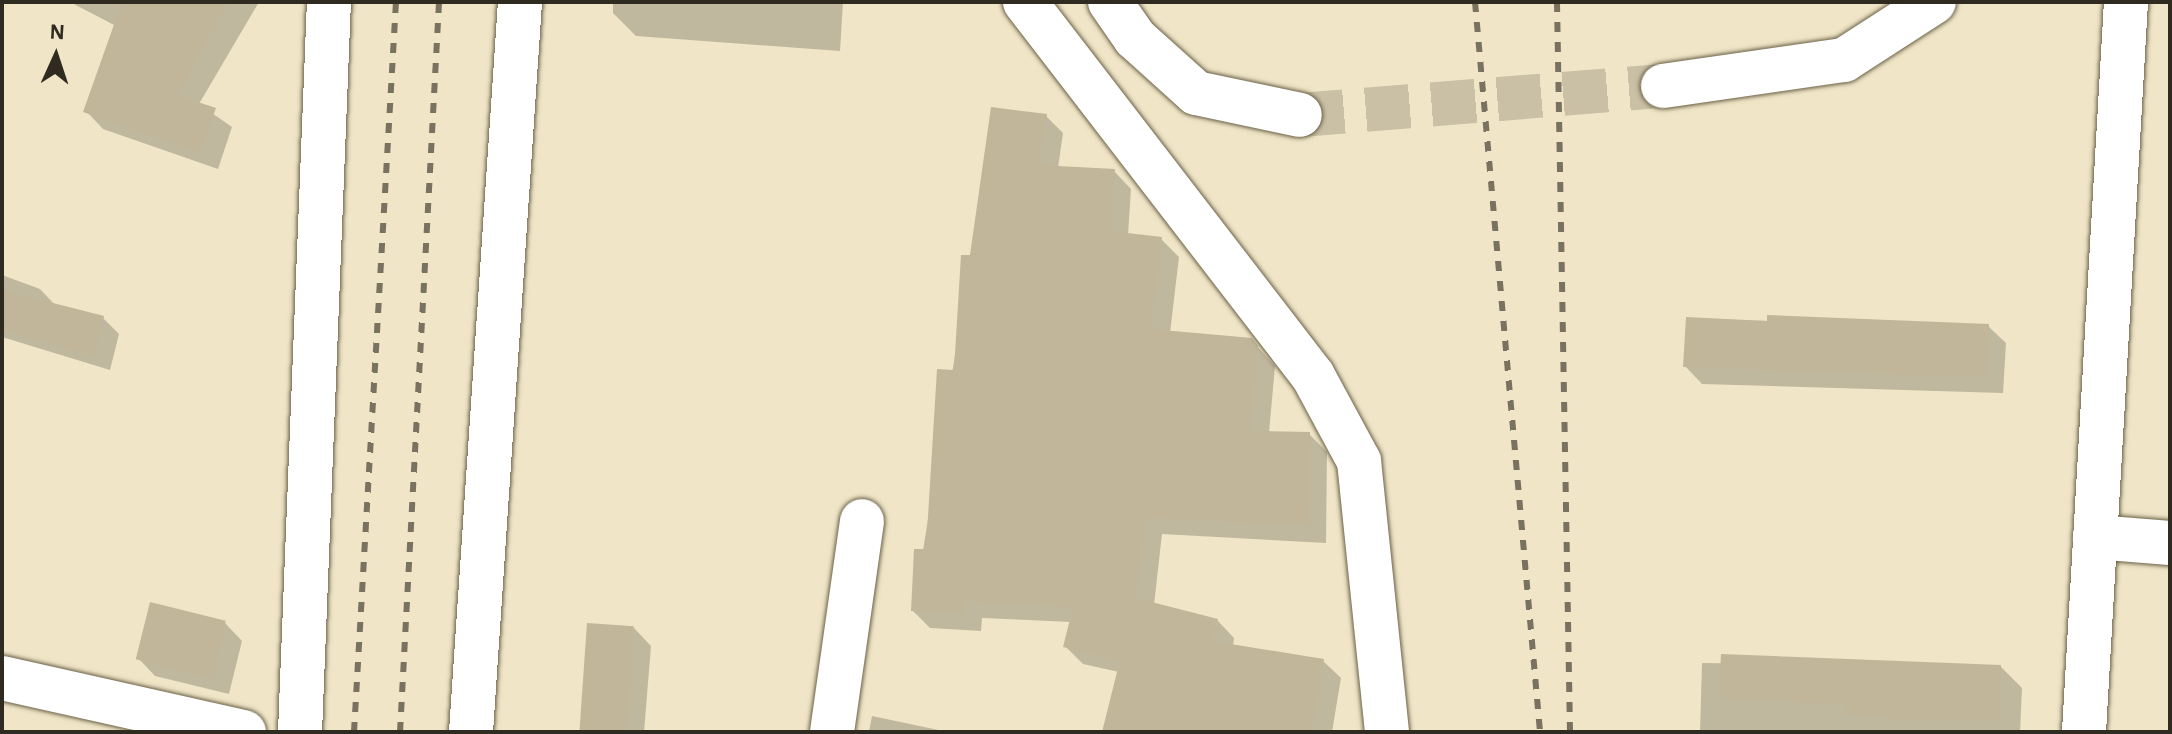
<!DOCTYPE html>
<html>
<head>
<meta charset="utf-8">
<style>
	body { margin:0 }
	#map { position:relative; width:2172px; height:734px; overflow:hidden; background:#f0e5c7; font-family:"Alegreya Sans",sans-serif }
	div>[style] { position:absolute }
	.shadow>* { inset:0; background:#0003 }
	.building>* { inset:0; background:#c1b69a; transform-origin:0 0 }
	.minor-tunnel>* { height:44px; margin-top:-22px; transform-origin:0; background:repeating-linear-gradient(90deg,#cac0a6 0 44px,transparent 0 66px) }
	.roads { filter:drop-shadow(0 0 2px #6a6147) drop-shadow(0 0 2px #6a6147) }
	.minor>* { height:44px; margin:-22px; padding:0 22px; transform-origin:22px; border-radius:22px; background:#fff }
	.rail>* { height:6px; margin-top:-3px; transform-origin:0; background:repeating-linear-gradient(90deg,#7a7260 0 10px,transparent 0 20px) }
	span { translate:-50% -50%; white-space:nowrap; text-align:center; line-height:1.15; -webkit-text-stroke:7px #f0e5c7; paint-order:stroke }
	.frame { position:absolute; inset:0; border:4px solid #302b20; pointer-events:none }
	.north { position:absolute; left:16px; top:16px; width:80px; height:80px; -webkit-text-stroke:6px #f0e5c7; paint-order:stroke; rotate:3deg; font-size:22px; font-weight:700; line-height:32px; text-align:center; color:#302b20 }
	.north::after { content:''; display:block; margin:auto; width:28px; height:36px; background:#302b20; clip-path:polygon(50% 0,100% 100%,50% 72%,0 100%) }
</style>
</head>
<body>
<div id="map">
	<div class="shadow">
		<i style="clip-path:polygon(259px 2px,199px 104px,232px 127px,218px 169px,103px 129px,86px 111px,116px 26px,70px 2px)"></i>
		<i style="clip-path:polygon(613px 2px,843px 2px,840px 51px,636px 36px,613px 13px)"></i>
		<i style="clip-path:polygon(1046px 116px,1063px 133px,1058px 168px,1114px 171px,1131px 189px,1128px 235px,1161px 239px,1179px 257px,1170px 333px,1251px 340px,1275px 366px,1269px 433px,1309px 434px,1327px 452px,1326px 543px,1162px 534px,1154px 605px,1217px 620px,1234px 638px,1233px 646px,1323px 661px,1341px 678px,1332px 732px,1106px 732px,1119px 672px,1083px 664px,1065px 646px,1071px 622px,982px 618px,981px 631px,930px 628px,913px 611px,971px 258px)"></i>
		<i style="clip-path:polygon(2px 275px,40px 289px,55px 305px,103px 318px,119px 334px,110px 370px,2px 337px)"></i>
		<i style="clip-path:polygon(1687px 319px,1988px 326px,2006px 343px,2003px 393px,1702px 384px,1685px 366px)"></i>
		<i style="clip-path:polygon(225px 623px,242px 641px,229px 694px,155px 676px,138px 658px)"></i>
		<i style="clip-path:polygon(634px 628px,651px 646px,644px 732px,580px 732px)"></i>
		<i style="clip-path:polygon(1702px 663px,2001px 667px,2022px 688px,2020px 732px,1700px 732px)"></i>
		<i style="clip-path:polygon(872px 716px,948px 732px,869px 732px)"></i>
	</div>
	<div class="building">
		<i style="clip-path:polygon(122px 2px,228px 2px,177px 95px,216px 108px,200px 152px,83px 112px)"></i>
		<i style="clip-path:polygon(991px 107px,1047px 114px,1039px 165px,1115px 169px,1110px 231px,1162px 237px,1151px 329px,1252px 338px,1258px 346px,1250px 431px,1310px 432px,1309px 526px,1145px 517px,1136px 598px,1218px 619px,1212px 641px,1324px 659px,1312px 732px,1102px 732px,1120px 660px,1063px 647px,1073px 607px,965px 601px,964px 614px,911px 611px,914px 549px,926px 549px,937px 369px,954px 370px,961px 255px,970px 255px)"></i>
		<i style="clip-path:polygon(2px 290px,104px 316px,94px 356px,2px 330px)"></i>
		<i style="clip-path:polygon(1767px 315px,1989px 324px,1986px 377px,1683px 367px,1686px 317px,1767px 321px)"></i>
		<i style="left:150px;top:602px;width:78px;height:59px;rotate:14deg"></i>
		<i style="left:587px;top:623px;width:47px;height:109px;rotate:4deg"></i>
		<i style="clip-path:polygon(1721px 654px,2001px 665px,2001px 721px,1911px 720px,1845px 714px,1846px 704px,1719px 698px)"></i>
	</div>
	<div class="minor-tunnel">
		<i style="left:1300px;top:115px;width:364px;rotate:-4.6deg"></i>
	</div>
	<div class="roads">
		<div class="minor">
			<i style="left:1025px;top:2px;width:472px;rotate:52.4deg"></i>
			<i style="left:1313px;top:376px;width:97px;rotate:61.6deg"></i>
			<i style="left:1359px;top:461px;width:272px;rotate:84.1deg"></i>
			<i style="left:1110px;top:2px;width:44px;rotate:55.2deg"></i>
			<i style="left:1135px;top:38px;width:82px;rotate:42deg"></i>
			<i style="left:1196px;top:93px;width:106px;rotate:11.9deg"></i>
			<i style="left:1663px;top:86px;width:183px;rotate:-8.2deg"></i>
			<i style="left:1844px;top:60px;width:107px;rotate:-32.8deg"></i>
			<i style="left:2095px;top:537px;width:75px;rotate:4.6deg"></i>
			<i style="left:2px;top:678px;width:248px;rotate:12.6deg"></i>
			<i style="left:300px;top:732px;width:731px;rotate:-87.73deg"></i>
			<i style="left:471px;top:732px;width:732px;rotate:-86.16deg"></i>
			<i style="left:832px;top:732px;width:213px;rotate:-81.9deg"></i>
			<i style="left:2084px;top:732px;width:731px;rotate:-86.71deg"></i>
		</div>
	</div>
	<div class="rail">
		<i style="left:1475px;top:2px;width:733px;rotate:84.91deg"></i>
		<i style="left:1557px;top:2px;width:730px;rotate:88.98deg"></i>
		<i style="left:354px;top:732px;width:731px;rotate:-86.71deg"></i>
		<i style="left:400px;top:732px;width:731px;rotate:-86.94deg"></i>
	</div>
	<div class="frame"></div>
	<div class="north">N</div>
</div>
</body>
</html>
